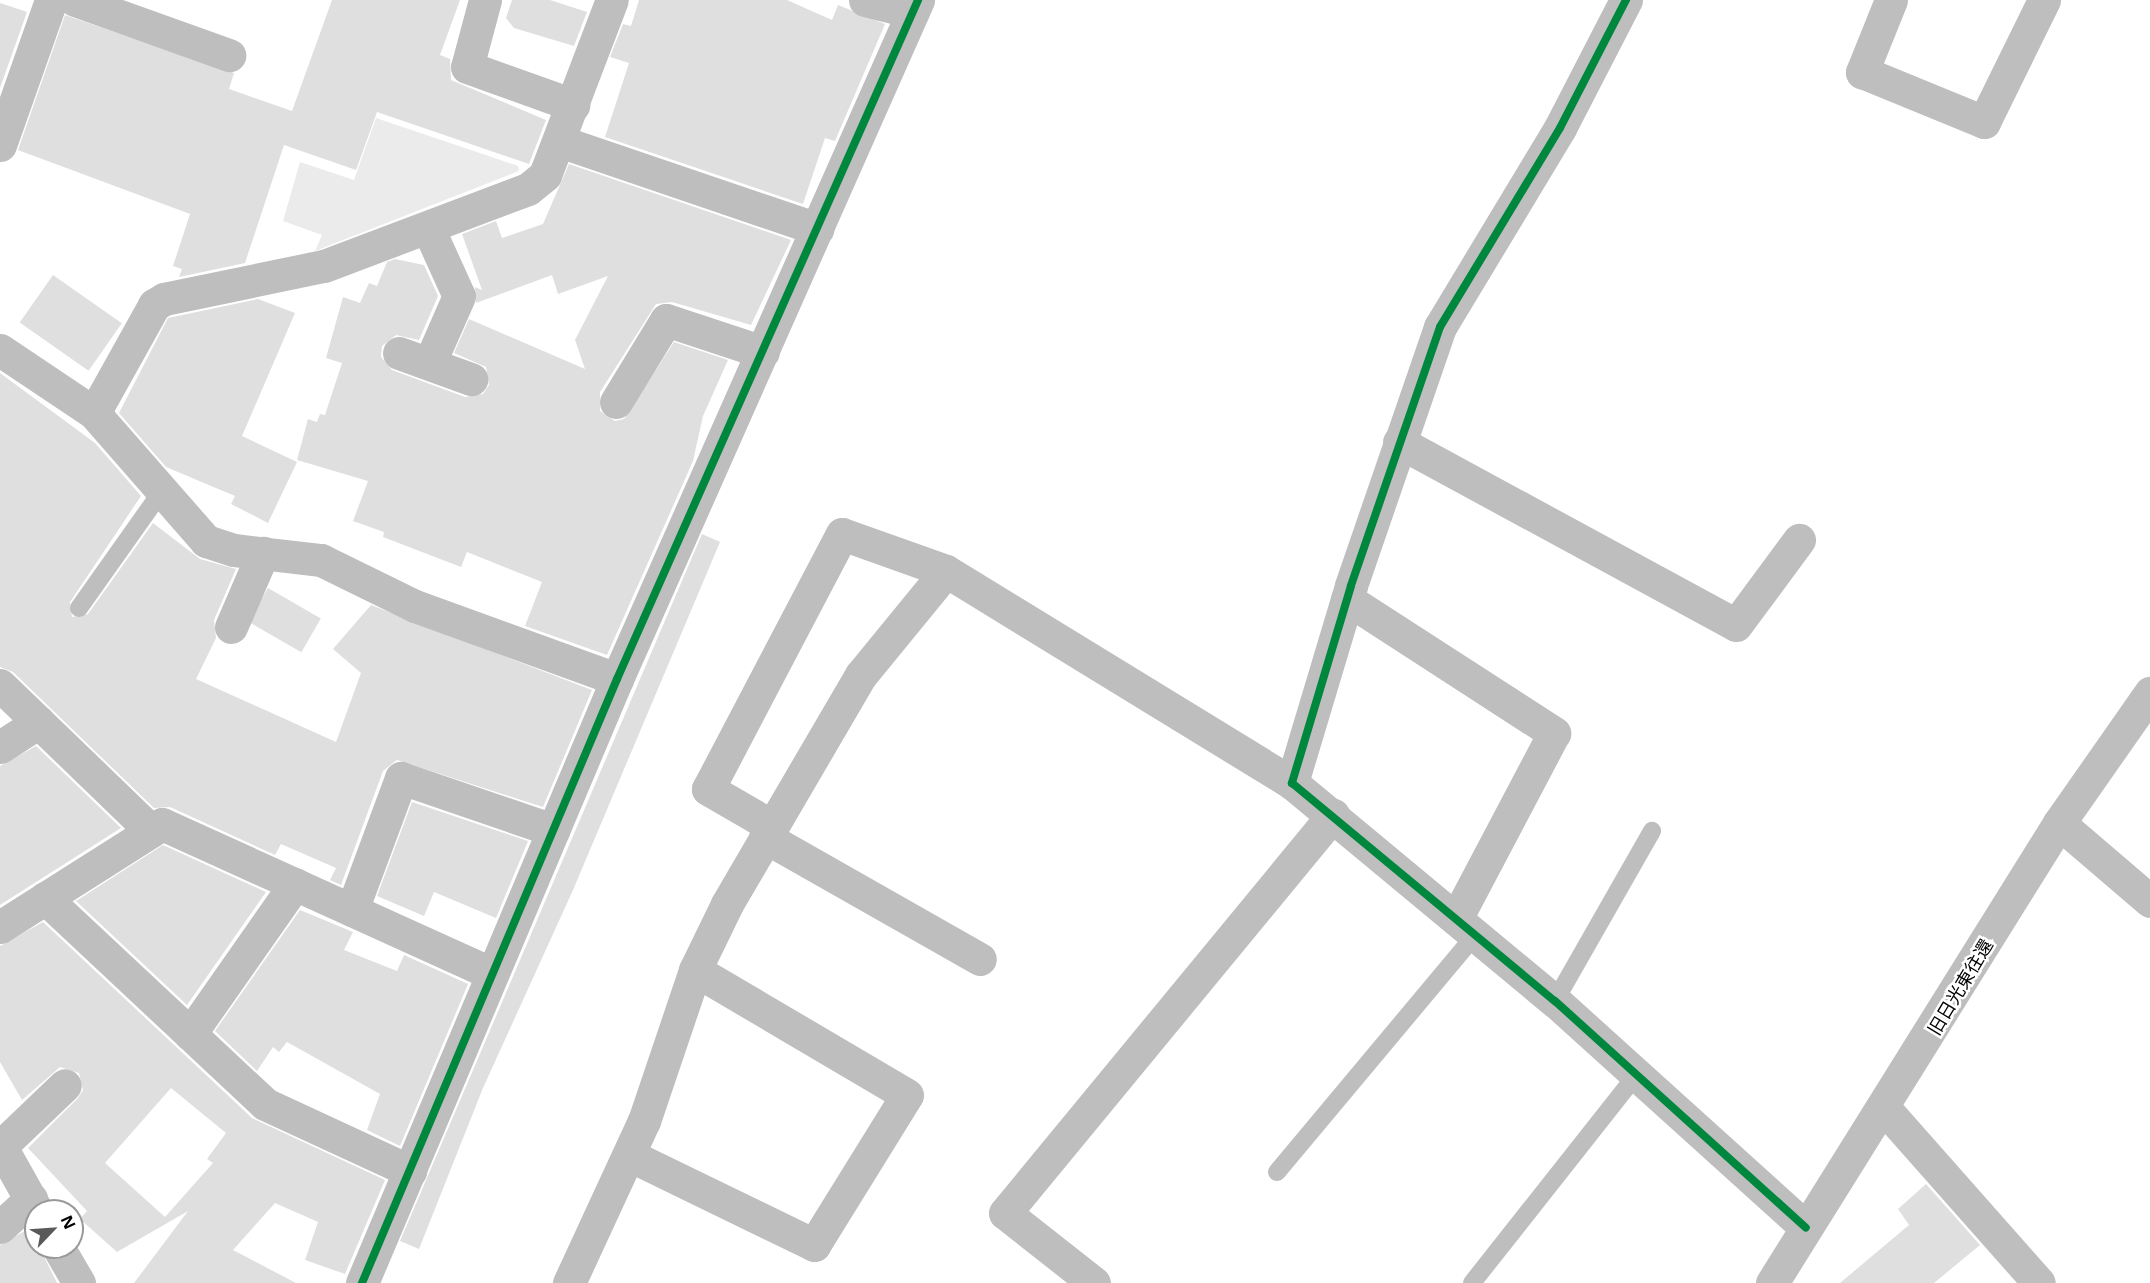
<!DOCTYPE html>
<html>
<head>
<meta charset="utf-8">
<style>
	body { margin:0 }
	#map { position:relative; width:2150px; height:1283px; overflow:hidden; background:#fff; font-family:"Noto Sans","Noto Sans JP",sans-serif }
	div>[style] { position:absolute }
	.green>* { inset:0; background:#ebebeb }
	.building>* { inset:0; background:#dfdfdf; transform-origin:0 0 }
	.service>* { height:18px; margin:-9px; padding:0 9px; transform-origin:9px; border-radius:9px; background:#bebebe }
	.minor>* { height:33px; margin:-16.5px; padding:0 16.5px; transform-origin:16.5px; border-radius:16.5px; background:#bebebe }
	.tertiary>* { height:33px; margin:-16.5px; padding:0 16.5px; transform-origin:16.5px; border-radius:16.5px; background:#bebebe }
	.cycleway>* { height:8px; margin:-4px; padding:0 4px; transform-origin:4px; border-radius:4px; background:#00873e }
	span { translate:-50% -50%; white-space:nowrap; text-align:center; line-height:1.15; -webkit-text-stroke:5px #fff; paint-order:stroke }
	.street-label { font-size:18px; color:#000 }
	.north { position:absolute; left:24px; top:1199px; width:60px; height:60px; box-sizing:border-box; background:#fff; border:2px solid #999; border-radius:50%; rotate:65deg; font-size:16px; font-weight:700; line-height:24px; text-align:center; color:#000 }
	.north::after { content:''; display:block; margin:auto; width:21px; height:27px; background:#595959; clip-path:polygon(50% 0,100% 100%,50% 72%,0 100%) }
</style>
</head>
<body>
<div id="map">
	<div class="green">
		<i style="clip-path:polygon(376px 118px,518px 166px,519px 171px,315px 251px,322px 235px,283px 221px,300px 162px,354px 180px)"></i>
	</div>
	<div class="building">
		<i style="clip-path:polygon(332px 0,460px 0,440px 55px,450px 59px,451px 80px,546px 120px,529px 164px,377px 112px,356px 170px,284px 145px,245px 263px,179px 277px,182px 269px,173px 266px,190px 214px,18px 150px,65px 15px,234px 73px,229px 89px,292px 111px)"></i>
		<i style="clip-path:polygon(512px 0,550px 0,587px 12px,574px 46px,514px 28px,506px 18px)"></i>
		<i style="clip-path:polygon(639px 0,787px 0,832px 20px,838px 5px,885px 24px,835px 141px,825px 138px,803px 204px,605px 137px,629px 63px,610px 57px,623px 24px,631px 26px)"></i>
		<i style="clip-path:polygon(0 3px,27px 12px,0 88px)"></i>
		<i style="clip-path:polygon(569px 164px,791px 240px,751px 325px,672px 302px,656px 304px,600px 392px,600px 411px,615px 421px,624px 419px,674px 342px,728px 360px,703px 416px,693px 461px,607px 655px,525px 626px,542px 582px,467px 552px,461px 567px,383px 537px,384px 532px,353px 521px,368px 481px,297px 460px,308px 419px,317px 422px,320px 414px,325px 415px,342px 363px,326px 358px,343px 297px,360px 303px,369px 283px,377px 286px,387px 262px,395px 259px,424px 265px,438px 296px,419px 340px,396px 335px,382px 346px,381px 357px,392px 370px,465px 397px,483px 394px,489px 385px,486px 367px,454px 353px,469px 319px,585px 369px,575px 340px,608px 276px,558px 294px,552px 275px,476px 303px,475px 287px,482px 290px,462px 234px,496px 221px,502px 238px,543px 224px)"></i>
		<i style="left:53px;top:275px;width:84px;height:58px;rotate:35deg"></i>
		<i style="clip-path:polygon(258px 299px,295px 313px,242px 436px,297px 462px,268px 523px,231px 504px,235px 496px,166px 467px,119px 413px,168px 318px)"></i>
		<i style="clip-path:polygon(0 373px,95px 443px,141px 496px,70px 602px,72px 617px,88px 614px,153px 523px,200px 559px,236px 569px,214px 620px,216px 638px,196px 679px,336px 742px,361px 673px,333px 649px,371px 605px,592px 690px,543px 807px,397px 760px,383px 771px,341px 885px,330px 880px,336px 868px,281px 844px,275px 855px,170px 807px,154px 808px,13px 672px,0 667px)"></i>
		<i style="clip-path:polygon(702px 534px,720px 542px,573px 890px,483px 1088px,419px 1249px,400px 1241px)"></i>
		<i style="left:268px;top:588px;width:61px;height:39px;rotate:30deg"></i>
		<i style="clip-path:polygon(36px 746px,121px 828px,0 905px,0 766px)"></i>
		<i style="clip-path:polygon(412px 802px,528px 841px,496px 918px,434px 892px,424px 916px,377px 896px)"></i>
		<i style="clip-path:polygon(163px 845px,266px 892px,187px 1005px,76px 901px)"></i>
		<i style="clip-path:polygon(300px 910px,353px 932px,344px 950px,397px 971px,404px 955px,468px 984px,400px 1146px,367px 1130px,380px 1094px,287px 1042px,279px 1052px,273px 1047px,257px 1071px,215px 1031px)"></i>
		<i style="clip-path:polygon(evenodd,43px 922px,252px 1118px,385px 1180px,345px 1274px,305px 1260px,318px 1222px,275px 1203px,233px 1250px,296px 1283px,134px 1283px,188px 1211px,117px 1252px,80px 1219px,87px 1211px,28px 1148px,78px 1098px,83px 1090px,79px 1073px,60px 1067px,22px 1100px,0 1062px,0 946px,43px 922px,171px 1088px,226px 1133px,207px 1159px,213px 1163px,165px 1217px,105px 1163px,171px 1088px)"></i>
		<i style="clip-path:polygon(1926px 1184px,1980px 1245px,1934px 1283px,1840px 1283px,1909px 1225px,1898px 1209px)"></i>
		<i style="clip-path:polygon(30px 1228px,57px 1283px,0 1283px,0 1245px)"></i>
	</div>
	<div class="service">
		<i style="left:79px;top:608px;width:142px;rotate:-54.7deg"></i>
		<i style="left:1555px;top:1001px;width:196px;rotate:-60.3deg"></i>
		<i style="left:1277px;top:1172px;width:309px;rotate:-50.1deg"></i>
		<i style="left:1472px;top:1283px;width:265px;rotate:-51.7deg"></i>
	</div>
	<div class="minor">
		<i style="left:75px;top:0;width:164px;rotate:19.7deg"></i>
		<i style="left:485px;top:0;width:69px;rotate:105deg"></i>
		<i style="left:467px;top:67px;width:113px;rotate:19.7deg"></i>
		<i style="left:865px;top:0;width:49px;rotate:14.3deg"></i>
		<i style="left:1626px;top:0;width:144px;rotate:117.3deg"></i>
		<i style="left:1560px;top:128px;width:232px;rotate:121.1deg"></i>
		<i style="left:1440px;top:327px;width:274px;rotate:109deg"></i>
		<i style="left:1351px;top:586px;width:206px;rotate:106.7deg"></i>
		<i style="left:1292px;top:783px;width:342px;rotate:39.7deg"></i>
		<i style="left:1555px;top:1001px;width:338px;rotate:42.1deg"></i>
		<i style="left:1891px;top:0;width:78px;rotate:111.9deg"></i>
		<i style="left:1862px;top:72px;width:132px;rotate:22.3deg"></i>
		<i style="left:1984px;top:122px;width:136px;rotate:-63.8deg"></i>
		<i style="left:559px;top:141px;width:273px;rotate:18.8deg"></i>
		<i style="left:0;top:145px;width:154px;rotate:-70.6deg"></i>
		<i style="left:429px;top:230px;width:72px;rotate:65.6deg"></i>
		<i style="left:459px;top:296px;width:72px;rotate:113.7deg"></i>
		<i style="left:0;top:350px;width:113px;rotate:33.8deg"></i>
		<i style="left:94px;top:413px;width:124px;rotate:-60.9deg"></i>
		<i style="left:154px;top:305px;width:12px;rotate:-31deg"></i>
		<i style="left:164px;top:299px;width:163px;rotate:-11.7deg"></i>
		<i style="left:324px;top:266px;width:218px;rotate:-20.7deg"></i>
		<i style="left:528px;top:189px;width:22px;rotate:-39deg"></i>
		<i style="left:545px;top:175px;width:187px;rotate:-69.1deg"></i>
		<i style="left:399px;top:353px;width:77px;rotate:19.9deg"></i>
		<i style="left:616px;top:402px;width:96px;rotate:-58.6deg"></i>
		<i style="left:666px;top:320px;width:102px;rotate:18.3deg"></i>
		<i style="left:94px;top:413px;width:170px;rotate:48.8deg"></i>
		<i style="left:206px;top:541px;width:29px;rotate:18deg"></i>
		<i style="left:234px;top:550px;width:88px;rotate:6.6deg"></i>
		<i style="left:321px;top:560px;width:105px;rotate:26.1deg"></i>
		<i style="left:415px;top:606px;width:215px;rotate:19.9deg"></i>
		<i style="left:1399px;top:442px;width:383px;rotate:28.5deg"></i>
		<i style="left:1736px;top:625px;width:106px;rotate:-53.5deg"></i>
		<i style="left:1347px;top:599px;width:247px;rotate:32.9deg"></i>
		<i style="left:1554px;top:733px;width:210px;rotate:117.8deg"></i>
		<i style="left:231px;top:627px;width:81px;rotate:-66.6deg"></i>
		<i style="left:0;top:685px;width:210px;rotate:44deg"></i>
		<i style="left:0;top:747px;width:46px;rotate:-32.7deg"></i>
		<i style="left:2059px;top:823px;width:120px;rotate:40.6deg"></i>
		<i style="left:772px;top:826px;width:74px;rotate:-150deg"></i>
		<i style="left:708px;top:789px;width:288px;rotate:-62.3deg"></i>
		<i style="left:842px;top:534px;width:110px;rotate:19.6deg"></i>
		<i style="left:765px;top:837px;width:247px;rotate:29.6deg"></i>
		<i style="left:45px;top:898px;width:301px;rotate:43.1deg"></i>
		<i style="left:265px;top:1104px;width:160px;rotate:24.8deg"></i>
		<i style="left:352px;top:910px;width:141px;rotate:-69.6deg"></i>
		<i style="left:401px;top:778px;width:161px;rotate:18.9deg"></i>
		<i style="left:0;top:927px;width:192px;rotate:-32.4deg"></i>
		<i style="left:162px;top:824px;width:362px;rotate:24.4deg"></i>
		<i style="left:190px;top:1034px;width:183px;rotate:-55deg"></i>
		<i style="left:1885px;top:1109px;width:232px;rotate:48.5deg"></i>
		<i style="left:0;top:1145px;width:76px;rotate:60.7deg"></i>
		<i style="left:1px;top:1146px;width:88px;rotate:-43.6deg"></i>
		<i style="left:629px;top:1155px;width:206px;rotate:25.9deg"></i>
		<i style="left:814px;top:1245px;width:176px;rotate:-58.2deg"></i>
		<i style="left:907px;top:1095px;width:246px;rotate:-149.5deg"></i>
		<i style="left:0;top:1227px;width:42px;rotate:-42.1deg"></i>
		<i style="left:58px;top:1247px;width:42px;rotate:59.7deg"></i>
		<i style="left:362px;top:1283px;width:656px;rotate:-67.11deg"></i>
		<i style="left:617px;top:679px;width:743px;rotate:-66.09deg"></i>
		<i style="left:569px;top:1283px;width:179px;rotate:-65.2deg"></i>
		<i style="left:644px;top:1121px;width:159px;rotate:-71.3deg"></i>
		<i style="left:695px;top:970px;width:73px;rotate:-64.1deg"></i>
		<i style="left:727px;top:904px;width:265px;rotate:-59.7deg"></i>
		<i style="left:861px;top:675px;width:134px;rotate:-50.7deg"></i>
		<i style="left:946px;top:571px;width:406px;rotate:31.5deg"></i>
		<i style="left:1094px;top:1283px;width:113px;rotate:-141.8deg"></i>
		<i style="left:1005px;top:1213px;width:516px;rotate:-50.51deg"></i>
	</div>
	<div class="tertiary">
		<i style="left:1772px;top:1283px;width:542px;rotate:-58.04deg"></i>
		<i style="left:2059px;top:823px;width:159px;rotate:-55deg"></i>
	</div>
	<div class="cycleway">
		<i style="left:1626px;top:0;width:144px;rotate:117.3deg"></i>
		<i style="left:1560px;top:128px;width:232px;rotate:121.1deg"></i>
		<i style="left:1440px;top:327px;width:274px;rotate:109deg"></i>
		<i style="left:1351px;top:586px;width:206px;rotate:106.7deg"></i>
		<i style="left:1292px;top:783px;width:342px;rotate:39.7deg"></i>
		<i style="left:1555px;top:1001px;width:338px;rotate:42.1deg"></i>
		<i style="left:362px;top:1283px;width:656px;rotate:-67.11deg"></i>
		<i style="left:617px;top:679px;width:743px;rotate:-66.09deg"></i>
	</div>
	<div class="street-label">
		<span style="left:1960px;top:987px;rotate:-59deg">旧日光東往還</span>
	</div>
	<div class="north">N</div>
</div>
</body>
</html>
